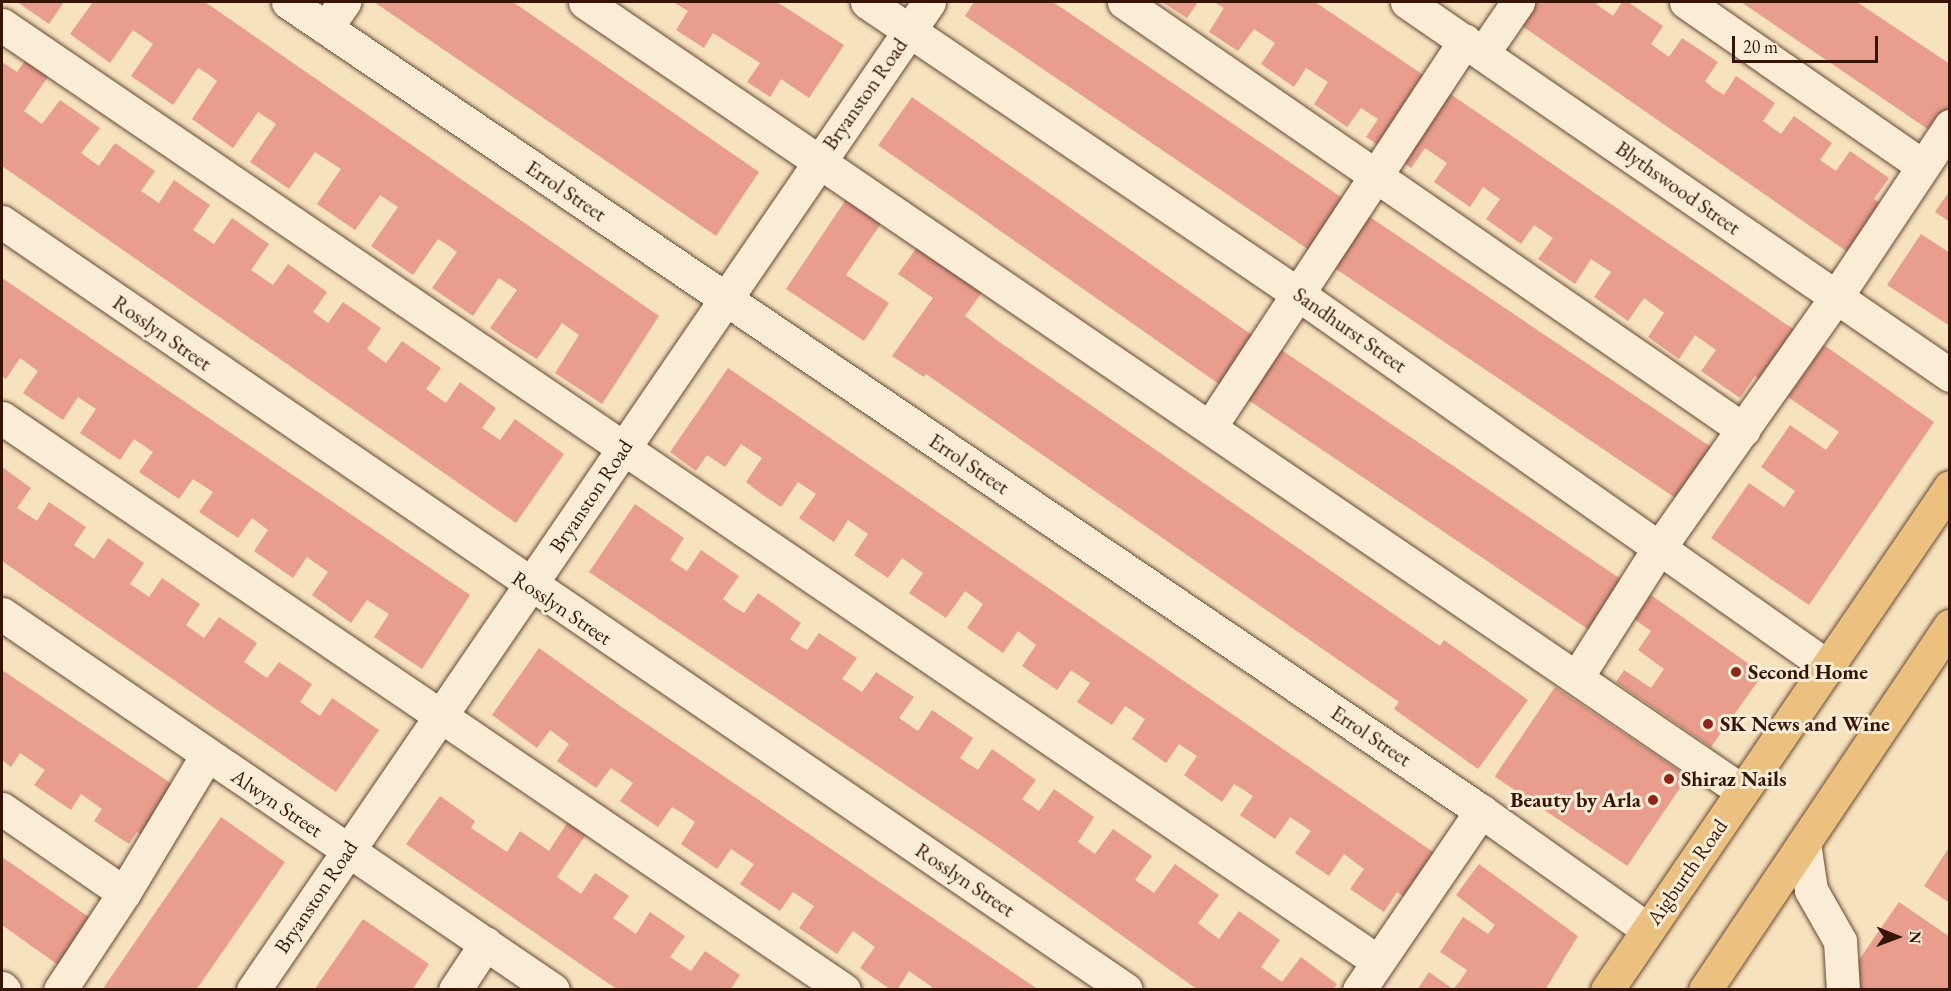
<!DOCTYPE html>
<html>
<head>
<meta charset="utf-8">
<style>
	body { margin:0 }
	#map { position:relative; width:1951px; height:991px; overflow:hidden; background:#f7e2be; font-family:"EB Garamond",serif }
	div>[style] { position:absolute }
	.building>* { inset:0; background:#e99d8d; transform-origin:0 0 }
	.roads { filter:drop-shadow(0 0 2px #664834) drop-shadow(0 0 2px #664834) }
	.minor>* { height:33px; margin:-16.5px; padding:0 16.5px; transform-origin:16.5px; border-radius:16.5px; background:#faecd5 }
	.highway>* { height:33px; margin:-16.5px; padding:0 16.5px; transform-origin:16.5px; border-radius:16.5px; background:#ecc17f }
	.dots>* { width:16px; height:16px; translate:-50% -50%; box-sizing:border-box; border:3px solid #faecd5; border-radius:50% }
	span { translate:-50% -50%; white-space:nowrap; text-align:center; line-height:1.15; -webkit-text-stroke:6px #faecd5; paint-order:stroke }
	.street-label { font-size:21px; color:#361506 }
	.poi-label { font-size:21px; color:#361506; font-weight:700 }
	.left { translate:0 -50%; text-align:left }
	.right { translate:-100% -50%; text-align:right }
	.frame { position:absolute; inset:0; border:3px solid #361506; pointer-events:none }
	.north { position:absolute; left:1867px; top:907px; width:60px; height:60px; -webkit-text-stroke:4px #faecd5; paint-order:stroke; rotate:91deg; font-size:16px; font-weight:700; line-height:24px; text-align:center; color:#361506 }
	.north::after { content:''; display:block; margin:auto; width:21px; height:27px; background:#361506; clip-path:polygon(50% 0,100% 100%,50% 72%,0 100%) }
	.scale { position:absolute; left:1732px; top:36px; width:146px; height:27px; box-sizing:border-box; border:3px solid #361506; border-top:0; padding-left:8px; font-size:18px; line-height:21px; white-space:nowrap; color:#361506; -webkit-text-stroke:4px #faecd5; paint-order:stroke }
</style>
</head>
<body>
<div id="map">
	<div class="building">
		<i style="clip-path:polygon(17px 2px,64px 2px,49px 24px)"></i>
		<i style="clip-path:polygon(93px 2px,205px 2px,659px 316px,602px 404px,555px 373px,579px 335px,562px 323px,537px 359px,511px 343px,490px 328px,517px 290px,499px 278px,473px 316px,432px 288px,457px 252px,449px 246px,438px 239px,413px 275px,371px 246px,398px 207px,380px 195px,355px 230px,317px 204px,341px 169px,315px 152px,289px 189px,250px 162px,276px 124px,258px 112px,233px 148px,192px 119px,217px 81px,208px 74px,198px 68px,173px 105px,131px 76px,153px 44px,133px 30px,110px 63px,70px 34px)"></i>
		<i style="clip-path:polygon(374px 2px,513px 2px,759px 172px,716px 236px)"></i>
		<i style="clip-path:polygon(673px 2px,777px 2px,844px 45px,809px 98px,781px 79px,770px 97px,747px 82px,760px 63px,713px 33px,704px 48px,676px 30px,688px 11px)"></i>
		<i style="clip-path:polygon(974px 2px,1053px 2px,1350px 203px,1315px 254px,965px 16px)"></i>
		<i style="clip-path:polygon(1162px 2px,1198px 2px,1187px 18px)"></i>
		<i style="clip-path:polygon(1214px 2px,1315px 2px,1431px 80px,1386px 150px,1366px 137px,1378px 119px,1361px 108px,1347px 127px,1314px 104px,1328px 82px,1306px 68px,1294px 87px,1261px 64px,1275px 43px,1254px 29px,1238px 51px,1209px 32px,1224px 8px)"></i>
		<i style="clip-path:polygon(1528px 2px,1598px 2px,1596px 4px,1613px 16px,1622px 2px,1628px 2px,1663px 26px,1651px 44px,1669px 57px,1682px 38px,1718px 62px,1705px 81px,1713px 88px,1724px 95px,1736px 76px,1775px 103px,1763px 121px,1771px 127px,1781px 134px,1794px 116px,1832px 143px,1820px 160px,1836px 171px,1850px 151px,1889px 178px,1874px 199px,1883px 205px,1849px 253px,1515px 21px)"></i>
		<i style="clip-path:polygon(1741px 2px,1857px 2px,1950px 64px,1950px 107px,1932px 132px)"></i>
		<i style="clip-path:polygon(27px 58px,50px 74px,24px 111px,42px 124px,60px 100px,100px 128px,81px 153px,99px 166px,115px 143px,155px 171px,141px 191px,159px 203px,174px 180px,210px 205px,193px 230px,214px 244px,232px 218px,269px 244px,251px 270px,273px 285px,288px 264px,327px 292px,313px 312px,328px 323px,343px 302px,381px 328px,367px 349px,375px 355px,386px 363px,402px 341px,441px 368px,426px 389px,446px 403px,460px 382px,496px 408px,482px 428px,500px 440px,515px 419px,564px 454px,516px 523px,2px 166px,2px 62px,17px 72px)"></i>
		<i style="clip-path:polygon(1446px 91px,1796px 331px,1762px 381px,1755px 376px,1740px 398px,1701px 371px,1716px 350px,1695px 335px,1679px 359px,1648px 337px,1664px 313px,1644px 298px,1628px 321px,1594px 297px,1611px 272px,1591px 259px,1575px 284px,1538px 259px,1553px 238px,1534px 225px,1521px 244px,1486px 219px,1500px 199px,1483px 187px,1470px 207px,1434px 182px,1447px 163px,1425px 148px,1411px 168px,1399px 159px)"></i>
		<i style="left:912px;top:97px;width:426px;height:59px;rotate:35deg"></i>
		<i style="clip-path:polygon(1950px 190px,1950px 222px,1935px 212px)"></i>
		<i style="clip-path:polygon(849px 195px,884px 219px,846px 275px,889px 303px,864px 341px,786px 289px)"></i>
		<i style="left:1364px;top:213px;width:419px;height:62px;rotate:34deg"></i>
		<i style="clip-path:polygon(1921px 234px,1950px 253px,1950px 326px,1887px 285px)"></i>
		<i style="clip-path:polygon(920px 243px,985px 288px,965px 316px,998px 341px,1440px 646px,1444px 640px,1528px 700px,1478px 769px,1394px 709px,1399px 702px,926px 374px,924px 377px,892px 356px,933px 298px,898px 274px)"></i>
		<i style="clip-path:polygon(2px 278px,470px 595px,422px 669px,374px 637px,389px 614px,367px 600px,351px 623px,312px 595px,328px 572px,307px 557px,293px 578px,254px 551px,268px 530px,252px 518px,238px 538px,199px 512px,213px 492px,193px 479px,179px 499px,139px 472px,153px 452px,134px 439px,120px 460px,80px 433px,96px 409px,78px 397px,63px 420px,23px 393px,38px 371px,20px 358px,6px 379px,2px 376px)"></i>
		<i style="left:1274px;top:345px;width:421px;height:60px;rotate:34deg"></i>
		<i style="clip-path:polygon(1824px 345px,1934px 422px,1809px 605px,1711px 538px,1749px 483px,1784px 507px,1789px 500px,1795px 491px,1761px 467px,1790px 425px,1826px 450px,1839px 432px,1788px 397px)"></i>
		<i style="clip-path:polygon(728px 368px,1436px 854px,1406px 898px,1397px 892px,1384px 912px,1350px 889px,1364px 869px,1344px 854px,1329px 876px,1295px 853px,1311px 831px,1290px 817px,1275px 839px,1240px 815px,1253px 796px,1244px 790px,1234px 784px,1222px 802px,1184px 775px,1197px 756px,1179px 744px,1166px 763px,1132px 739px,1145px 719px,1125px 706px,1112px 725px,1077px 702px,1090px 683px,1071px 670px,1057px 690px,1022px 666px,1036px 645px,1018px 631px,1003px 653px,967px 628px,983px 604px,965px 591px,946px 618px,909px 593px,923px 573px,902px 558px,888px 578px,854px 555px,868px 534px,848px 520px,834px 542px,799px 518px,816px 494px,798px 482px,781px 507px,760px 493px,746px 482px,762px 458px,741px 444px,725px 467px,707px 455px,696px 471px,670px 452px)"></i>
		<i style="clip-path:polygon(2px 467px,31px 488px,17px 508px,37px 521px,49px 502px,86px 527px,74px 545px,94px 559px,108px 538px,144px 563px,130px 584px,139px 590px,149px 597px,162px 578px,200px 604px,186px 625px,204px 638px,219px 617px,257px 643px,244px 662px,267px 678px,279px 662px,312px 684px,300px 702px,320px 716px,332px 698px,379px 730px,336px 792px,2px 561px)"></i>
		<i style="clip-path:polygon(635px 504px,684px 538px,670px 560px,687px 571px,701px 550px,739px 576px,723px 599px,732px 606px,744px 613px,758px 593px,801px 623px,790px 639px,797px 644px,807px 650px,819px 633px,857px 658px,842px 679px,862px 692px,876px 672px,914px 697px,899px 718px,918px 731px,932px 710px,973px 738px,960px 758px,967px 763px,978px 770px,992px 749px,1036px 780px,1022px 799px,1039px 811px,1054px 789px,1094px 817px,1078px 842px,1095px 854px,1113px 829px,1152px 856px,1135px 880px,1154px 893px,1175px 864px,1219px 895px,1198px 923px,1219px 939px,1239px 911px,1280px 940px,1261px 967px,1282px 982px,1301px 957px,1337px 984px,1333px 990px,1198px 990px,998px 847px,589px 572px)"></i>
		<i style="clip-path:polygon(1651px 595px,1763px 674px,1711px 747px,1616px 682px,1624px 670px,1651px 688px,1664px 669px,1638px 650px,1651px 631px,1634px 619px)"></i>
		<i style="clip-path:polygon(539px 648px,623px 708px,1039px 990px,930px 990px,932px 987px,909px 971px,897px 990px,891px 990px,860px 968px,875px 947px,853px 931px,837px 954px,799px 928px,814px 906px,793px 892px,780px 911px,740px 884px,754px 864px,731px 849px,717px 869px,681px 844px,695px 822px,682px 813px,672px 807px,658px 827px,620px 801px,633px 783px,611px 768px,596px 788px,557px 761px,569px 744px,550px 730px,537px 748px,492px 715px)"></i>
		<i style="clip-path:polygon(2px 670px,178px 788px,145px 837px,137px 832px,129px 844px,94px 821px,102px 809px,81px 794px,71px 810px,34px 785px,45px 770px,20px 753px,11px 767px,2px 760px)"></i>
		<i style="left:1555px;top:687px;width:160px;height:108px;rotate:34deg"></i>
		<i style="clip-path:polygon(440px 796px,475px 821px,471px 828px,507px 852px,520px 831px,549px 851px,571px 817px,589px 830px,557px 877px,581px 894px,595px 873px,629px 896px,613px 918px,636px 934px,650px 912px,685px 936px,670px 957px,691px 971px,705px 951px,740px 975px,730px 990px,618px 990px,406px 844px)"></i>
		<i style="clip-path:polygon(221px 817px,285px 862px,264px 892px,196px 990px,102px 990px)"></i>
		<i style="clip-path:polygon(1950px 846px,1950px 903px,1924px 886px)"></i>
		<i style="clip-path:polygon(2px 857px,93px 920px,61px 967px,2px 925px)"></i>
		<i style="clip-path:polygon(1479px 864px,1578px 936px,1545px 990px,1417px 990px,1429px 972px,1453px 989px,1460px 981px,1467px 970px,1440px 952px,1463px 917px,1488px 934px,1495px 925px,1456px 895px)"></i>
		<i style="clip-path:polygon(1899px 902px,1950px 937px,1950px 990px,1838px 990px)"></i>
		<i style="clip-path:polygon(363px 919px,429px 964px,412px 990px,314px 990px)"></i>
	</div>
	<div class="roads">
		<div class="minor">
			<i style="left:288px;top:2px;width:1441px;rotate:34.14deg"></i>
			<i style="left:1481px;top:811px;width:204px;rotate:35.4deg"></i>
			<i style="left:585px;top:2px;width:1400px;rotate:34.29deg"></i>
			<i style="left:867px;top:2px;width:521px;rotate:34.12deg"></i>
			<i style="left:1298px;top:294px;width:647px;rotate:35.12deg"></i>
			<i style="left:1124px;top:2px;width:753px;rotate:34.62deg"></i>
			<i style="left:1407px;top:2px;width:659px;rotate:34.49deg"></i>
			<i style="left:1686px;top:2px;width:288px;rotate:34.7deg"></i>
			<i style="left:2px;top:25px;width:1663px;rotate:34.24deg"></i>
			<i style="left:326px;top:28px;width:32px;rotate:-55deg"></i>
			<i style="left:1483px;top:53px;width:62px;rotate:-55.5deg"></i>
			<i style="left:2px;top:222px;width:1361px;rotate:34.34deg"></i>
			<i style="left:2px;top:418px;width:1018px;rotate:34.19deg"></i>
			<i style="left:1210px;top:427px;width:463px;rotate:-56.6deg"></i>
			<i style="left:2px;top:614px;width:667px;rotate:34.31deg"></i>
			<i style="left:1577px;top:677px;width:153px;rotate:-57.6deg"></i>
			<i style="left:1659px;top:548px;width:307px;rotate:-54.8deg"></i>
			<i style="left:1836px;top:297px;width:206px;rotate:-56.3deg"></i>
			<i style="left:2px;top:809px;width:148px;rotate:34.5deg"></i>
			<i style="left:1804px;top:843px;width:48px;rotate:81.5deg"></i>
			<i style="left:1811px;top:890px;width:59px;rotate:60.4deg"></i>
			<i style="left:1840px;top:941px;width:49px;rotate:86.5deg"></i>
			<i style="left:2px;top:988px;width:3px;rotate:45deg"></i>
			<i style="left:60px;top:990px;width:116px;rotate:-56.6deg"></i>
			<i style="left:124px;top:893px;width:161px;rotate:-59deg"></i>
			<i style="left:253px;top:990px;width:1197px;rotate:-55.62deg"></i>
			<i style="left:455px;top:990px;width:56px;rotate:-56.6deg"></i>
			<i style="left:1359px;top:990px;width:217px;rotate:-55.7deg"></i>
		</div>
		<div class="highway">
			<i style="left:1607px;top:990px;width:609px;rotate:-55.71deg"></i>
			<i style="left:1705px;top:990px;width:439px;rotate:-56.1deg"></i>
		</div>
	</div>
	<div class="dots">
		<i style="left:1736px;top:672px;background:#8f2418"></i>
		<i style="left:1708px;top:724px;background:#8f2418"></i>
		<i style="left:1669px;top:779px;background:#8f2418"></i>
		<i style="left:1653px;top:800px;background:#8f2418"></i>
	</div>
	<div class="street-label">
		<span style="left:865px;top:94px;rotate:-55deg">Bryanston Road</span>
		<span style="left:1678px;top:188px;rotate:35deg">Blythswood Street</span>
		<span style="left:566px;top:191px;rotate:34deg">Errol Street</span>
		<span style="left:1350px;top:330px;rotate:35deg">Sandhurst Street</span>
		<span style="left:162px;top:333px;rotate:35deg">Rosslyn Street</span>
		<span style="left:969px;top:464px;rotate:34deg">Errol Street</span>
		<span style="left:591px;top:496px;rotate:-56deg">Bryanston Road</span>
		<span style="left:562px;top:608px;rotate:34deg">Rosslyn Street</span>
		<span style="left:1371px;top:736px;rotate:34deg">Errol Street</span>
		<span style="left:277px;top:803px;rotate:34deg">Alwyn Street</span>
		<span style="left:1687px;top:872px;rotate:-55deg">Aigburth Road</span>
		<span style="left:965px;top:880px;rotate:34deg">Rosslyn Street</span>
		<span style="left:316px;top:897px;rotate:-56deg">Bryanston Road</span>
	</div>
	<div class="poi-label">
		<span class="left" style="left:1748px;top:672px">Second Home</span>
		<span class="left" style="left:1720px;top:724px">SK News and Wine</span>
		<span class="left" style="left:1681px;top:779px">Shiraz Nails</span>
		<span class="right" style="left:1641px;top:800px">Beauty by Arla</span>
	</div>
	<div class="frame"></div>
	<div class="north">N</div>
	<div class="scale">20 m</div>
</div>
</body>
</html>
